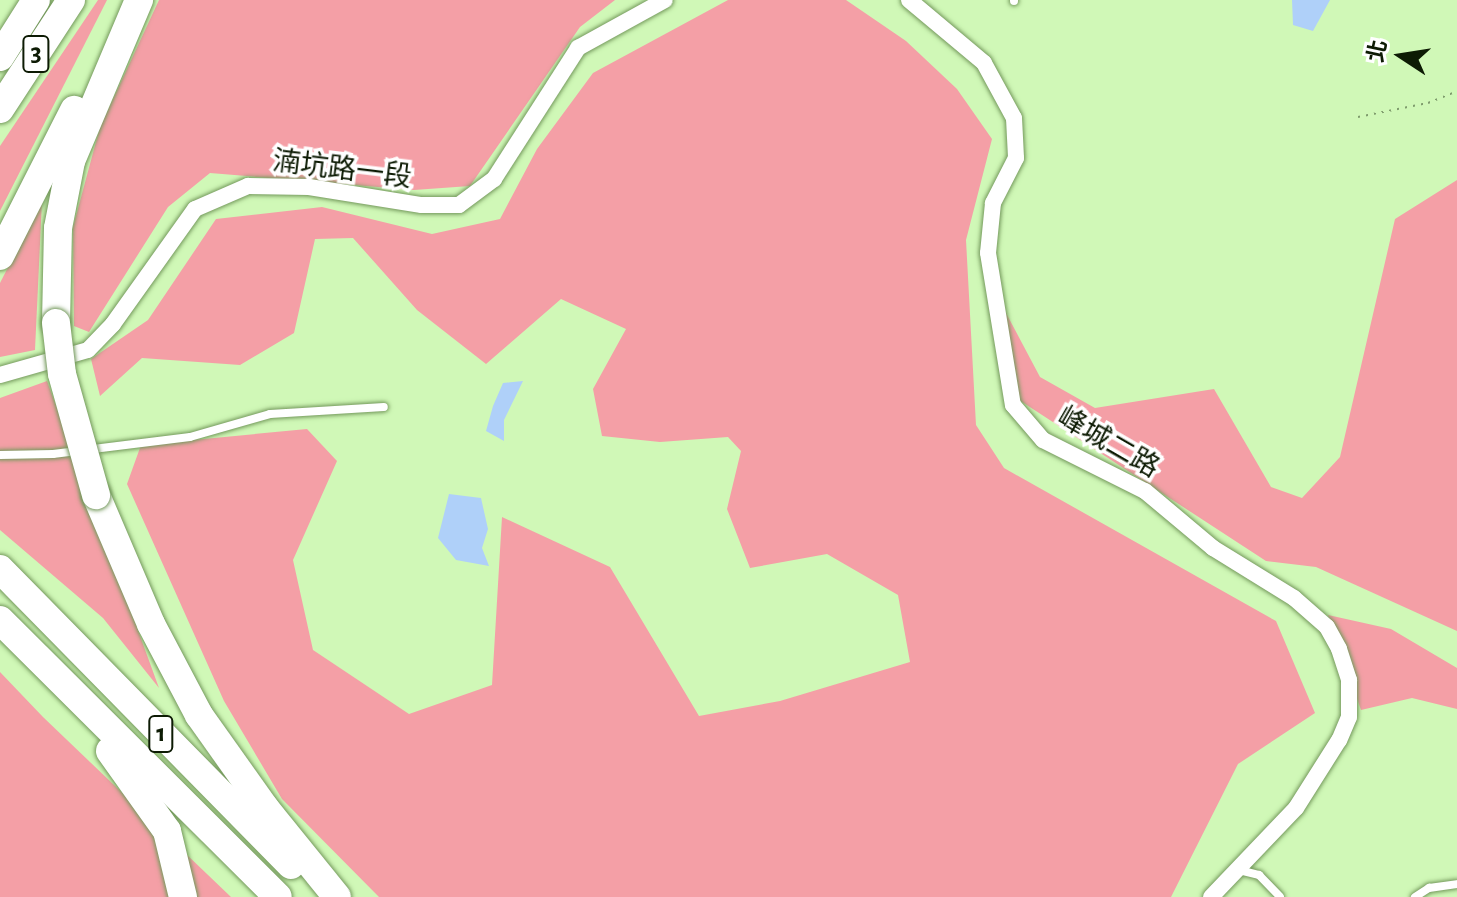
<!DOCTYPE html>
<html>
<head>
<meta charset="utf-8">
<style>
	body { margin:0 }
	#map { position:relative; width:1457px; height:897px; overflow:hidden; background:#d0f8b7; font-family:"Alegreya Sans","Noto Sans TC",sans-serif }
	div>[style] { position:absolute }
	.forest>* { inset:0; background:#f49fa6 }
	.water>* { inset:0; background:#afd0f9 }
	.path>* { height:2px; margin-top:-1px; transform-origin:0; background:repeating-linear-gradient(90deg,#7f9c6d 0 2px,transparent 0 8px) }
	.roads { filter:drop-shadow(0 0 2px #74995c) drop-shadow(0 0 2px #74995c) }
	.lane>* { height:8px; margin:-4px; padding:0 4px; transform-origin:4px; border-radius:4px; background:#fff }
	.street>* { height:16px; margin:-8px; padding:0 8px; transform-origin:8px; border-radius:8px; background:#fff }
	.highway>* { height:28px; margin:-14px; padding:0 14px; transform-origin:14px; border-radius:14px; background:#fff }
	.bridges { filter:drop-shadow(0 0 2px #74995c) drop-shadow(0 0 2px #74995c) }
	.highway-bridge>* { height:28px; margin:-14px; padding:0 14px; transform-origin:14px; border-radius:14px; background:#fff }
	span { translate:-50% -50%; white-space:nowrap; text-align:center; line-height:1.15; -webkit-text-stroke:7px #fff; paint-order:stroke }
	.shield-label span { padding:2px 6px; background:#fff; border:2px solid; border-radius:6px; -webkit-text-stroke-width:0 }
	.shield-label { font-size:26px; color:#0d1b04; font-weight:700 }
	.street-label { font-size:28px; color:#0d1b04 }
	.north { position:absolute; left:1361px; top:16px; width:80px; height:80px; -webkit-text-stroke:6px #fff; paint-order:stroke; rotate:282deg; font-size:22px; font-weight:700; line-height:32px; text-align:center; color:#0d1b04 }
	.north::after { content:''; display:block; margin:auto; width:28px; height:36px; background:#0d1b04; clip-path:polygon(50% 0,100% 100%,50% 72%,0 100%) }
</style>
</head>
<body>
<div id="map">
	<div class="forest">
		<i style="clip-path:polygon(98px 0,107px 0,0 211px,0 146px)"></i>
		<i style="clip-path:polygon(159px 0,615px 0,580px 27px,470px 186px,414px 190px,210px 173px,168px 207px,89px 332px,74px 326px,73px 227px,100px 127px)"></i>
		<i style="clip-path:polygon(728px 0,846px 0,906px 41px,957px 89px,992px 139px,966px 240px,976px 425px,1004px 468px,1276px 621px,1315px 713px,1238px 764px,1171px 897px,379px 897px,282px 799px,224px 701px,127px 484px,141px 445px,307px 429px,337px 461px,293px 560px,313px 650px,409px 714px,492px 685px,502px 517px,610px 567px,699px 716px,780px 701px,910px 662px,898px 595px,827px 554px,750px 568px,727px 509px,741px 451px,728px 437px,660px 442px,602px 436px,593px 389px,626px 329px,561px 299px,486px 364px,417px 310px,353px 238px,315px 239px,294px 333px,240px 365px,142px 358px,100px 396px,91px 359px,148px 320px,216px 219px,322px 207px,432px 234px,500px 219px,537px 149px,593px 73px)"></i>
		<i style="clip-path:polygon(1457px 180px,1457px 631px,1316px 567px,1266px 561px,1013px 396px,1005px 311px,1040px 377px,1095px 408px,1214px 389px,1271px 487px,1302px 498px,1340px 457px,1395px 219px)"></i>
		<i style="clip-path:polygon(42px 201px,35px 350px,0 357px,0 283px)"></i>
		<i style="clip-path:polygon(47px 381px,159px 688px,103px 618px,0 530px,0 398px)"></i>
		<i style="clip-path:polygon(1328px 615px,1391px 629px,1457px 668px,1457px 709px,1412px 698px,1361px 710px)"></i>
		<i style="clip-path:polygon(0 672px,43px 717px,231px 897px,0 897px)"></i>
	</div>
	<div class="water">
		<i style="clip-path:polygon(1292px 0,1330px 0,1313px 31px,1293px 25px)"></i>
		<i style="clip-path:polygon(523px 381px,504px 420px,504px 441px,486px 431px,493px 406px,503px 383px)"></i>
		<i style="clip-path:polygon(449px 494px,481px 498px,488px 529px,482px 548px,489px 566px,456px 560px,438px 538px)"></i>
	</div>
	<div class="path">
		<i style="left:1358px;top:117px;width:71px;rotate:-11.3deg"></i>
		<i style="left:1428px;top:103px;width:31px;rotate:-22deg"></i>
	</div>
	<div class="roads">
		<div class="lane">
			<i style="left:1014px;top:1px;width:1px;rotate:-90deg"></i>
			<i style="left:0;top:455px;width:53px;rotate:-1.1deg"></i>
			<i style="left:53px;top:454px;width:138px;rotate:-7.1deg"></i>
			<i style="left:190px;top:437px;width:83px;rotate:-16deg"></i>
			<i style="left:270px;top:414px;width:114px;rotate:-3.5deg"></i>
			<i style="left:1239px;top:870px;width:21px;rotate:14deg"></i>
			<i style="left:1259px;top:875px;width:30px;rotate:46deg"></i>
			<i style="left:1415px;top:897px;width:17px;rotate:-33deg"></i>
			<i style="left:1429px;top:888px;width:28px;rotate:-8deg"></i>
		</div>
		<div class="street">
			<i style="left:909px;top:0;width:98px;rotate:40deg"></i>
			<i style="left:984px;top:63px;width:63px;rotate:61.4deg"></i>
			<i style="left:1014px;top:118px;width:40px;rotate:87.1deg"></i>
			<i style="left:1016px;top:158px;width:51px;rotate:117.1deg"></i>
			<i style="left:993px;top:203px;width:50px;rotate:95.7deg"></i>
			<i style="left:988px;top:253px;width:154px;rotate:80.7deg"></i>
			<i style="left:1013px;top:405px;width:46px;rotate:49.4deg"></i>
			<i style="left:1043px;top:440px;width:114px;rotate:26.6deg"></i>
			<i style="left:1145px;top:491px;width:89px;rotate:40deg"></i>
			<i style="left:1213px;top:548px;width:95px;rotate:31.7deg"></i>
			<i style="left:1294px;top:598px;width:44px;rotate:41.3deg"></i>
			<i style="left:1327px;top:627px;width:25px;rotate:61deg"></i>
			<i style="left:1339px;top:649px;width:33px;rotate:72deg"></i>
			<i style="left:1349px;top:680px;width:37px;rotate:90deg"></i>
			<i style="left:1349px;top:717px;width:25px;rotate:113deg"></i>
			<i style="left:1339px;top:740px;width:80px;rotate:122.3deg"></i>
			<i style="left:1296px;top:808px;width:123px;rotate:133.7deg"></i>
			<i style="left:0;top:375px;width:91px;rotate:-15.9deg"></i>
			<i style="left:88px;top:350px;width:36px;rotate:-46deg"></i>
			<i style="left:113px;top:324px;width:141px;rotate:-54.5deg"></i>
			<i style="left:195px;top:209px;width:58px;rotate:-23.5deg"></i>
			<i style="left:248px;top:186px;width:61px;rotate:0.9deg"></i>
			<i style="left:309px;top:187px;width:114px;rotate:9.1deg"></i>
			<i style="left:422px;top:205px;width:37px"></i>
			<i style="left:459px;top:205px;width:44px;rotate:-36.6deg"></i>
			<i style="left:494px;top:179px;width:156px;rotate:-57.3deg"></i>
			<i style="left:578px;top:48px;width:99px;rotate:-28.9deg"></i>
		</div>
		<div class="highway">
			<i style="left:0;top:57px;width:67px;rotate:-57.7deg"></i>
			<i style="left:0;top:109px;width:130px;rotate:-56.9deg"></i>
			<i style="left:0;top:256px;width:164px;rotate:-63.1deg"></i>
			<i style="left:56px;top:323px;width:95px;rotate:-88.8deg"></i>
			<i style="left:58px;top:228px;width:68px;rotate:-79deg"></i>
			<i style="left:71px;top:161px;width:175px;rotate:-67.1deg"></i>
			<i style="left:96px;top:495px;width:140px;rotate:66.9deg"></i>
			<i style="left:151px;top:624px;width:103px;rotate:62.2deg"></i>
			<i style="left:199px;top:715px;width:114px;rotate:54.6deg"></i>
			<i style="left:265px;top:808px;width:114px;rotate:51deg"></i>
			<i style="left:0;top:569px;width:415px;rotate:45.5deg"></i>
			<i style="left:0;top:620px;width:392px;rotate:44.9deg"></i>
			<i style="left:110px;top:751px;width:98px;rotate:54.5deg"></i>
			<i style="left:167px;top:831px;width:68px;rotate:76.4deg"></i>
		</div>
	</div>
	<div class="bridges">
		<div class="highway-bridge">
			<i style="left:56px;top:323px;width:51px;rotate:83.3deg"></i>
			<i style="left:62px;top:374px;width:126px;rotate:74.3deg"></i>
		</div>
	</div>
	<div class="shield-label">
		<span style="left:36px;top:54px">3</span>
		<span style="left:161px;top:734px">1</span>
	</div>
	<div class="street-label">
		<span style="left:342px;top:170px;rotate:7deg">湳坑路一段</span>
		<span style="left:1108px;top:443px;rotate:30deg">峰城二路</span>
	</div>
	<div class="north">北</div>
</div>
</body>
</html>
